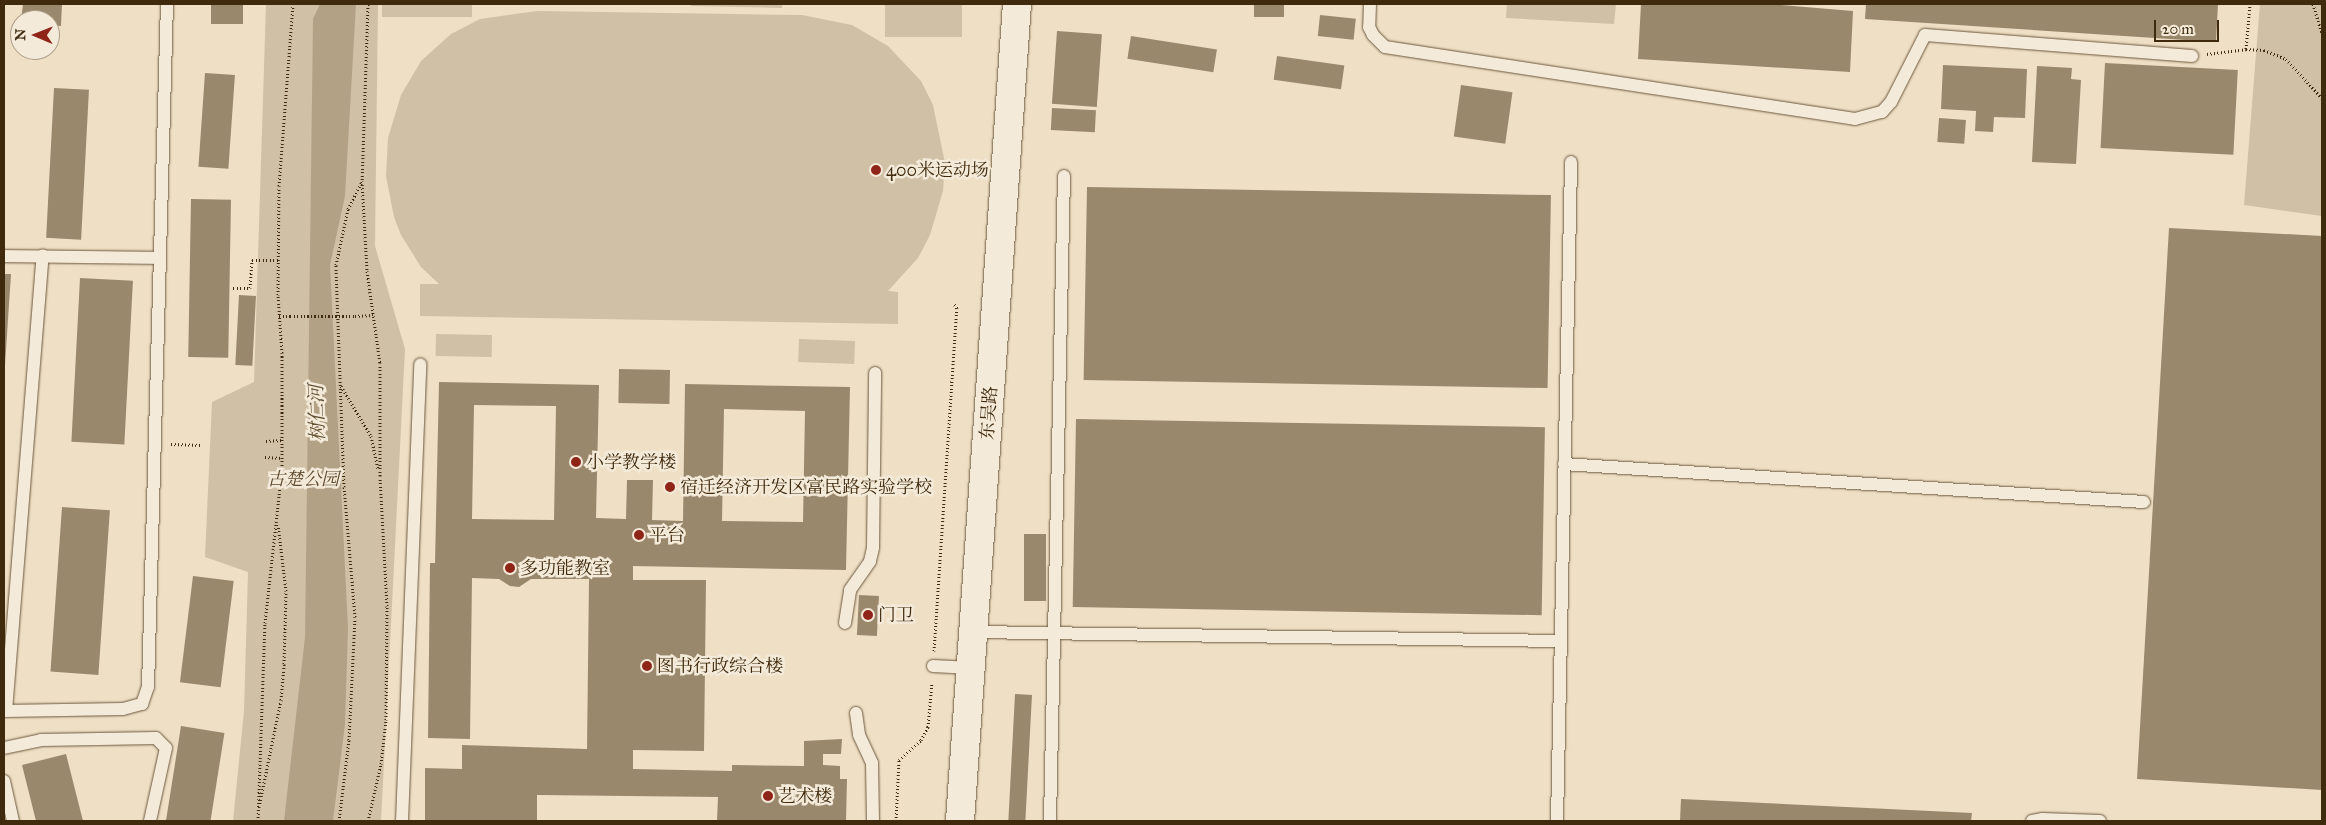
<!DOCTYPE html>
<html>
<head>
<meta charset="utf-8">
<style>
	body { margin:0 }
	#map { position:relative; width:2326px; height:825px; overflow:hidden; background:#eedfc5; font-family:"IM FELL Great Primer","Noto Serif SC",serif }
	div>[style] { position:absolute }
	.green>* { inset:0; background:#d0c0a6; transform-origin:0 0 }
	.water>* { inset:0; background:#b3a186 }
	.building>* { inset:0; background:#9a886d; transform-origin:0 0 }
	.path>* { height:3px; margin-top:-1.5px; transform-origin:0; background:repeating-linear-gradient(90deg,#402a0d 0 1px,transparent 0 3.5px) }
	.roads { filter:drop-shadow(0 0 1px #6c573b) drop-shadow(0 0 1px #6c573b) }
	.service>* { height:12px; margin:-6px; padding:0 6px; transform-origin:6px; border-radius:6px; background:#f4ead9 }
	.tertiary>* { height:28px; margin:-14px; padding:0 14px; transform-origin:14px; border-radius:14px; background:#f4ead9 }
	.path-bridge>* { height:3px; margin-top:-1.5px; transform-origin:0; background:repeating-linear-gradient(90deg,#402a0d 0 1px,transparent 0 3.5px) }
	.dots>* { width:14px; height:14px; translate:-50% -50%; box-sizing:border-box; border:2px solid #f4ead9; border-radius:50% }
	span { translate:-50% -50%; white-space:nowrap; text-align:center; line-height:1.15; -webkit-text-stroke:5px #f4ead9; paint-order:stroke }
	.poi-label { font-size:18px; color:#402a0d }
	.left { translate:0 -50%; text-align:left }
	.street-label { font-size:18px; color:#402a0d }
	.park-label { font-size:18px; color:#5d482c; font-style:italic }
	.water-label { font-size:19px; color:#624e31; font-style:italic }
	.frame { position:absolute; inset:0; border:5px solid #402a0d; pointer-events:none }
	.north { position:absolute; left:10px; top:10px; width:50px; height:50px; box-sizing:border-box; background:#f4ead9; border:1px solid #ac9d87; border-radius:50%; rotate:271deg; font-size:14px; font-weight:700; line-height:20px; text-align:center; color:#402a0d }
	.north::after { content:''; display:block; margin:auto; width:18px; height:22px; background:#8f2418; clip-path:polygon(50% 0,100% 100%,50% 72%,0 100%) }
	.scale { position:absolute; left:2154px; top:20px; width:65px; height:22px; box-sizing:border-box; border:2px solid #402a0d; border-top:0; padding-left:6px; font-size:15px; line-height:18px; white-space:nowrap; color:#402a0d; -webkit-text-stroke:4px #f4ead9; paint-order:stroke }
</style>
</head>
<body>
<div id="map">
	<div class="green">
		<i style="clip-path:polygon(266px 4px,378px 4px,375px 246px,405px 349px,381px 821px,233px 821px,244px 711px,248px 572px,205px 557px,212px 402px,254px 382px)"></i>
		<i style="left:382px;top:4px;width:90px;height:13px"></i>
		<i style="clip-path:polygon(691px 4px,782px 4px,782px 8px,691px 6px)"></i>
		<i style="left:885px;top:4px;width:77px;height:33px"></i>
		<i style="clip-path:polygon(1507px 4px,1616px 4px,1614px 24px,1506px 18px)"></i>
		<i style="clip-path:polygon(2260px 4px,2322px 4px,2322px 216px,2244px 205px)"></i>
		<i style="clip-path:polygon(537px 11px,802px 15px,852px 25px,888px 46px,921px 81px,933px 105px,945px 163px,943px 191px,930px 235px,918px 258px,888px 291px,898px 292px,898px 324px,420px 316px,420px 284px,439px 284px,421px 267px,401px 235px,394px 217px,386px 176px,388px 138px,401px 95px,421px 61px,451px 34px,480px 19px)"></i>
		<i style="left:436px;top:334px;width:56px;height:22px;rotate:1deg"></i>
		<i style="left:799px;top:339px;width:56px;height:23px;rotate:2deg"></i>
	</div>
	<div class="water">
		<i style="clip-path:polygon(320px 4px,356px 4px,345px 196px,330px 265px,348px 628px,345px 724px,333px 821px,284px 821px,305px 637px,313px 19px)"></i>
	</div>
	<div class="building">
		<i style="clip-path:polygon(23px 4px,62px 4px,61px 26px,50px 25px,50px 20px,21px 20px)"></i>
		<i style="left:211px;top:4px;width:32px;height:20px"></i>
		<i style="left:1254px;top:4px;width:30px;height:13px"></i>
		<i style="clip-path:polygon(1641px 4px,1770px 4px,1853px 11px,1850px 72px,1638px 59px)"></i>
		<i style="clip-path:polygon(1866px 4px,2218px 4px,2216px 42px,1865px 19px)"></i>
		<i style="left:1320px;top:15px;width:36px;height:21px;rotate:6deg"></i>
		<i style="left:1057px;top:31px;width:45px;height:73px;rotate:4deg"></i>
		<i style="left:1131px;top:36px;width:87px;height:23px;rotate:9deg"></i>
		<i style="left:1277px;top:56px;width:68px;height:24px;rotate:8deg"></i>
		<i style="left:2105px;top:63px;width:133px;height:85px;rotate:3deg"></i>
		<i style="clip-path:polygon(1943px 65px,2027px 69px,2025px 118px,1994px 117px,1993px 132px,1975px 131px,1976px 111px,1941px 109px)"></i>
		<i style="clip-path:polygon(2037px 66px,2072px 68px,2071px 79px,2081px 80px,2076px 164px,2032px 162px)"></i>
		<i style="left:205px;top:73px;width:30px;height:94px;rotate:4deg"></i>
		<i style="left:1461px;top:85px;width:52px;height:52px;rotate:8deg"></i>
		<i style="left:54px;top:88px;width:35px;height:150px;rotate:3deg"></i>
		<i style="left:1052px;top:108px;width:44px;height:22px;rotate:3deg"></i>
		<i style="left:1939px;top:118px;width:27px;height:24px;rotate:4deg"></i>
		<i style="left:1087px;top:187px;width:464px;height:193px;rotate:1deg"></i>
		<i style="left:191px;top:199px;width:40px;height:158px;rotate:1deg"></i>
		<i style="clip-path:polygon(2169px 228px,2322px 236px,2322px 790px,2137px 779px)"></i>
		<i style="clip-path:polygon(4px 274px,11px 274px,5px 365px,4px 365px)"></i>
		<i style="left:80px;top:278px;width:53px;height:164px;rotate:3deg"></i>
		<i style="left:239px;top:295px;width:17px;height:70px;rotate:3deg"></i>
		<i style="left:619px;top:369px;width:51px;height:34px;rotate:1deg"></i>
		<i style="clip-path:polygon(evenodd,439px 382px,599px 385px,596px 518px,626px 519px,627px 480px,653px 480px,652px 520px,683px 521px,685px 384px,850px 387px,846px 570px,633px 566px,633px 580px,706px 580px,704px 751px,633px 750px,633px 769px,732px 771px,732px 765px,804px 766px,804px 741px,842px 739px,841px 754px,823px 754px,823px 765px,840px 766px,840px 779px,847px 779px,846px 821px,717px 821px,718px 797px,537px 795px,537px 821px,425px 821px,425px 768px,462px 769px,462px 745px,587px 749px,589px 579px,531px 579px,519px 587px,510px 586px,499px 579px,472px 578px,470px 739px,428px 738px,430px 563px,435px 563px,439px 382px,474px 405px,556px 406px,554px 520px,472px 519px,474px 405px,439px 382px,724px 409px,805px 411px,803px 522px,722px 521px,724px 409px)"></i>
		<i style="left:1076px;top:419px;width:469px;height:188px;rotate:1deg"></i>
		<i style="left:62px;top:507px;width:48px;height:165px;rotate:4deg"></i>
		<i style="left:1024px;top:534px;width:22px;height:67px"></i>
		<i style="left:193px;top:576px;width:41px;height:107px;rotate:7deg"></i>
		<i style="left:859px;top:595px;width:20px;height:40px;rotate:3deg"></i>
		<i style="left:1015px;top:694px;width:17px;height:127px;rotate:3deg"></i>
		<i style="left:181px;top:726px;width:44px;height:96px;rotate:9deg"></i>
		<i style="clip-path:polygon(66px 754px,83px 821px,36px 821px,22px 765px)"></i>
		<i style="clip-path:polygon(1681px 799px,1972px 813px,1971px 821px,1680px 821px)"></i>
	</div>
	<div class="path">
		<i style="left:368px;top:4px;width:177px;rotate:91.9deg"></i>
		<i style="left:362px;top:181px;width:90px;rotate:86.8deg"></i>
		<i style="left:367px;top:271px;width:93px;rotate:82deg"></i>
		<i style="left:380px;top:363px;width:114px;rotate:90deg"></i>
		<i style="left:2313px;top:4px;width:31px;rotate:73deg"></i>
		<i style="left:2246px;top:49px;width:18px;rotate:3deg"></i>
		<i style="left:2264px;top:50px;width:24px;rotate:22deg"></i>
		<i style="left:2286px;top:59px;width:53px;rotate:47.3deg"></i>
		<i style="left:2207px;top:54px;width:39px;rotate:-7deg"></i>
		<i style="left:2246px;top:49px;width:45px;rotate:-84.9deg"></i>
		<i style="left:233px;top:288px;width:17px"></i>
		<i style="left:250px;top:288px;width:28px;rotate:-86deg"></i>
		<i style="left:252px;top:260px;width:26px"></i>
		<i style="left:279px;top:316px;width:11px"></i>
		<i style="left:355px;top:316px;width:18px;rotate:-3deg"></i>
		<i style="left:341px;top:386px;width:58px;rotate:59deg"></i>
		<i style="left:371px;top:436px;width:33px;rotate:78deg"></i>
		<i style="left:266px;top:441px;width:16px;rotate:-4deg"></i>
		<i style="left:171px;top:444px;width:30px;rotate:2deg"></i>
		<i style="left:265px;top:457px;width:17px;rotate:3deg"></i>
		<i style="left:934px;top:651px;width:344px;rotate:-86.2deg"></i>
		<i style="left:957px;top:308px;width:5px;rotate:-127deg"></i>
		<i style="left:259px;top:807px;width:109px;rotate:-78.4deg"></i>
		<i style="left:281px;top:700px;width:36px;rotate:-85deg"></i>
		<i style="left:284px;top:664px;width:73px;rotate:-88.4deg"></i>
		<i style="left:286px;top:591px;width:67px;rotate:-96.8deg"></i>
		<i style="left:258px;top:821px;width:198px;rotate:-88deg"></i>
		<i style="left:265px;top:623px;width:155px;rotate:-83.7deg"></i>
		<i style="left:282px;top:469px;width:116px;rotate:-90deg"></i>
		<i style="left:282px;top:353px;width:58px;rotate:-93.9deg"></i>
		<i style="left:278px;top:295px;width:109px;rotate:-89.5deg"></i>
		<i style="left:279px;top:186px;width:183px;rotate:-85.6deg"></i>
		<i style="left:339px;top:821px;width:82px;rotate:-83deg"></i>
		<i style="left:349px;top:740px;width:123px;rotate:-87.2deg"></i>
		<i style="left:355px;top:617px;width:130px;rotate:-94.8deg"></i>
		<i style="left:344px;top:487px;width:222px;rotate:-92.1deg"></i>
		<i style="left:336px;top:265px;width:57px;rotate:-77.9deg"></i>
		<i style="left:348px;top:209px;width:31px;rotate:-63deg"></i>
		<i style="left:368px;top:821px;width:58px;rotate:-77.2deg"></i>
		<i style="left:381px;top:764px;width:44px;rotate:-83.5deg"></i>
		<i style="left:386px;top:720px;width:114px;rotate:-89.5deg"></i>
		<i style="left:387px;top:606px;width:130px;rotate:-93.1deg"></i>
		<i style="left:896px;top:821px;width:61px;rotate:-87.2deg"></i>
		<i style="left:899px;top:760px;width:30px;rotate:-42deg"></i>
		<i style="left:921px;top:740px;width:15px;rotate:-62deg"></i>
		<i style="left:928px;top:727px;width:45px;rotate:-84.9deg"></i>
	</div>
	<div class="roads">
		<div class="service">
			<i style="left:1370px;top:4px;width:23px;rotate:92deg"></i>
			<i style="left:1369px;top:27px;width:9px;rotate:63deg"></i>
			<i style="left:1373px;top:35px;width:17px;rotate:45deg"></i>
			<i style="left:1385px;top:47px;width:475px;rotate:8.7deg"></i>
			<i style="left:1855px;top:119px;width:28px;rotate:-15deg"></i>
			<i style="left:1882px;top:112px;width:13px;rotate:-48deg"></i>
			<i style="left:1891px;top:102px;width:75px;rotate:-63.1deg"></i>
			<i style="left:1925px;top:35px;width:268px;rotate:4.5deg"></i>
			<i style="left:4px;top:256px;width:156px;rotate:0.7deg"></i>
			<i style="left:1564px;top:464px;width:581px;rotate:3.75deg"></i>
			<i style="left:845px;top:623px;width:33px;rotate:-81deg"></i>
			<i style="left:850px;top:590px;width:35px;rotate:-55deg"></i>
			<i style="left:870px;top:561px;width:13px;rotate:-77deg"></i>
			<i style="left:873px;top:548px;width:175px;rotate:-89.3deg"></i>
			<i style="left:974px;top:632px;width:585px;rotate:0.88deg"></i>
			<i style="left:933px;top:666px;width:38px;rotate:3deg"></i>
			<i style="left:4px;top:711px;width:119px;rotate:-1deg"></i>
			<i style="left:123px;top:709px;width:20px;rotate:-15deg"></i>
			<i style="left:142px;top:704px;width:18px;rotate:-71deg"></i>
			<i style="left:148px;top:687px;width:683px;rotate:-88.41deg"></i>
			<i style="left:6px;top:711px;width:457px;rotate:-85.4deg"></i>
			<i style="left:856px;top:713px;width:22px;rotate:82deg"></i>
			<i style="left:859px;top:735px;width:31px;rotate:65deg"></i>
			<i style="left:872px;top:763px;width:58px;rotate:89deg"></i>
			<i style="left:4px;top:748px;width:38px;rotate:-12deg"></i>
			<i style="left:41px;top:740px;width:115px;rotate:-1deg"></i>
			<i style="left:156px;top:738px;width:14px;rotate:45deg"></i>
			<i style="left:166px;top:748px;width:75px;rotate:102.4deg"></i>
			<i style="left:4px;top:781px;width:41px;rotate:77.3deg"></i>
			<i style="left:402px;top:821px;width:457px;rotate:-87.7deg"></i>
			<i style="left:1050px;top:821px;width:645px;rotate:-88.76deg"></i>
			<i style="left:1557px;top:821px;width:659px;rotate:-88.78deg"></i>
			<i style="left:2032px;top:821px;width:10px;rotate:-11deg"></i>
			<i style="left:2042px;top:819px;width:58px;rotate:2deg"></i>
		</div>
		<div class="tertiary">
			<i style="left:960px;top:821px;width:819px;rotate:-86.01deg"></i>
		</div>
	</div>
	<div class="path-bridge">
		<i style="left:290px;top:316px;width:65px"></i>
	</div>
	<div class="dots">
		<i style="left:876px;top:170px;background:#8f2418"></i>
		<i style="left:576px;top:462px;background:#8f2418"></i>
		<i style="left:670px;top:487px;background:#8f2418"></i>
		<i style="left:639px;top:535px;background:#8f2418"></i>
		<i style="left:510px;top:568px;background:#8f2418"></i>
		<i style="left:868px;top:615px;background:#8f2418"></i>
		<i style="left:647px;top:666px;background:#8f2418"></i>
		<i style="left:768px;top:796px;background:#8f2418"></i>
	</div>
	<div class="poi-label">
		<span class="left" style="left:886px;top:170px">400米运动场</span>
		<span class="left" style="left:586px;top:462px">小学教学楼</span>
		<span class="left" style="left:680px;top:487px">宿迁经济开发区富民路实验学校</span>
		<span class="left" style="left:649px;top:535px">平台</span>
		<span class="left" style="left:520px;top:568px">多功能教室</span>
		<span class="left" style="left:878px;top:615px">门卫</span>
		<span class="left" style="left:657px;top:666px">图书行政综合楼</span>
		<span class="left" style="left:778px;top:796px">艺术楼</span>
	</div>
	<div class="street-label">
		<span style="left:989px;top:413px;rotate:-86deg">东吴路</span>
	</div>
	<div class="park-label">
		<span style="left:303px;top:479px">古楚公园</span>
	</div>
	<div class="water-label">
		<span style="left:317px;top:413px;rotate:-92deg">树仁河</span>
	</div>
	<div class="frame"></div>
	<div class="north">N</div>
	<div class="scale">20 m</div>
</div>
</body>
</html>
